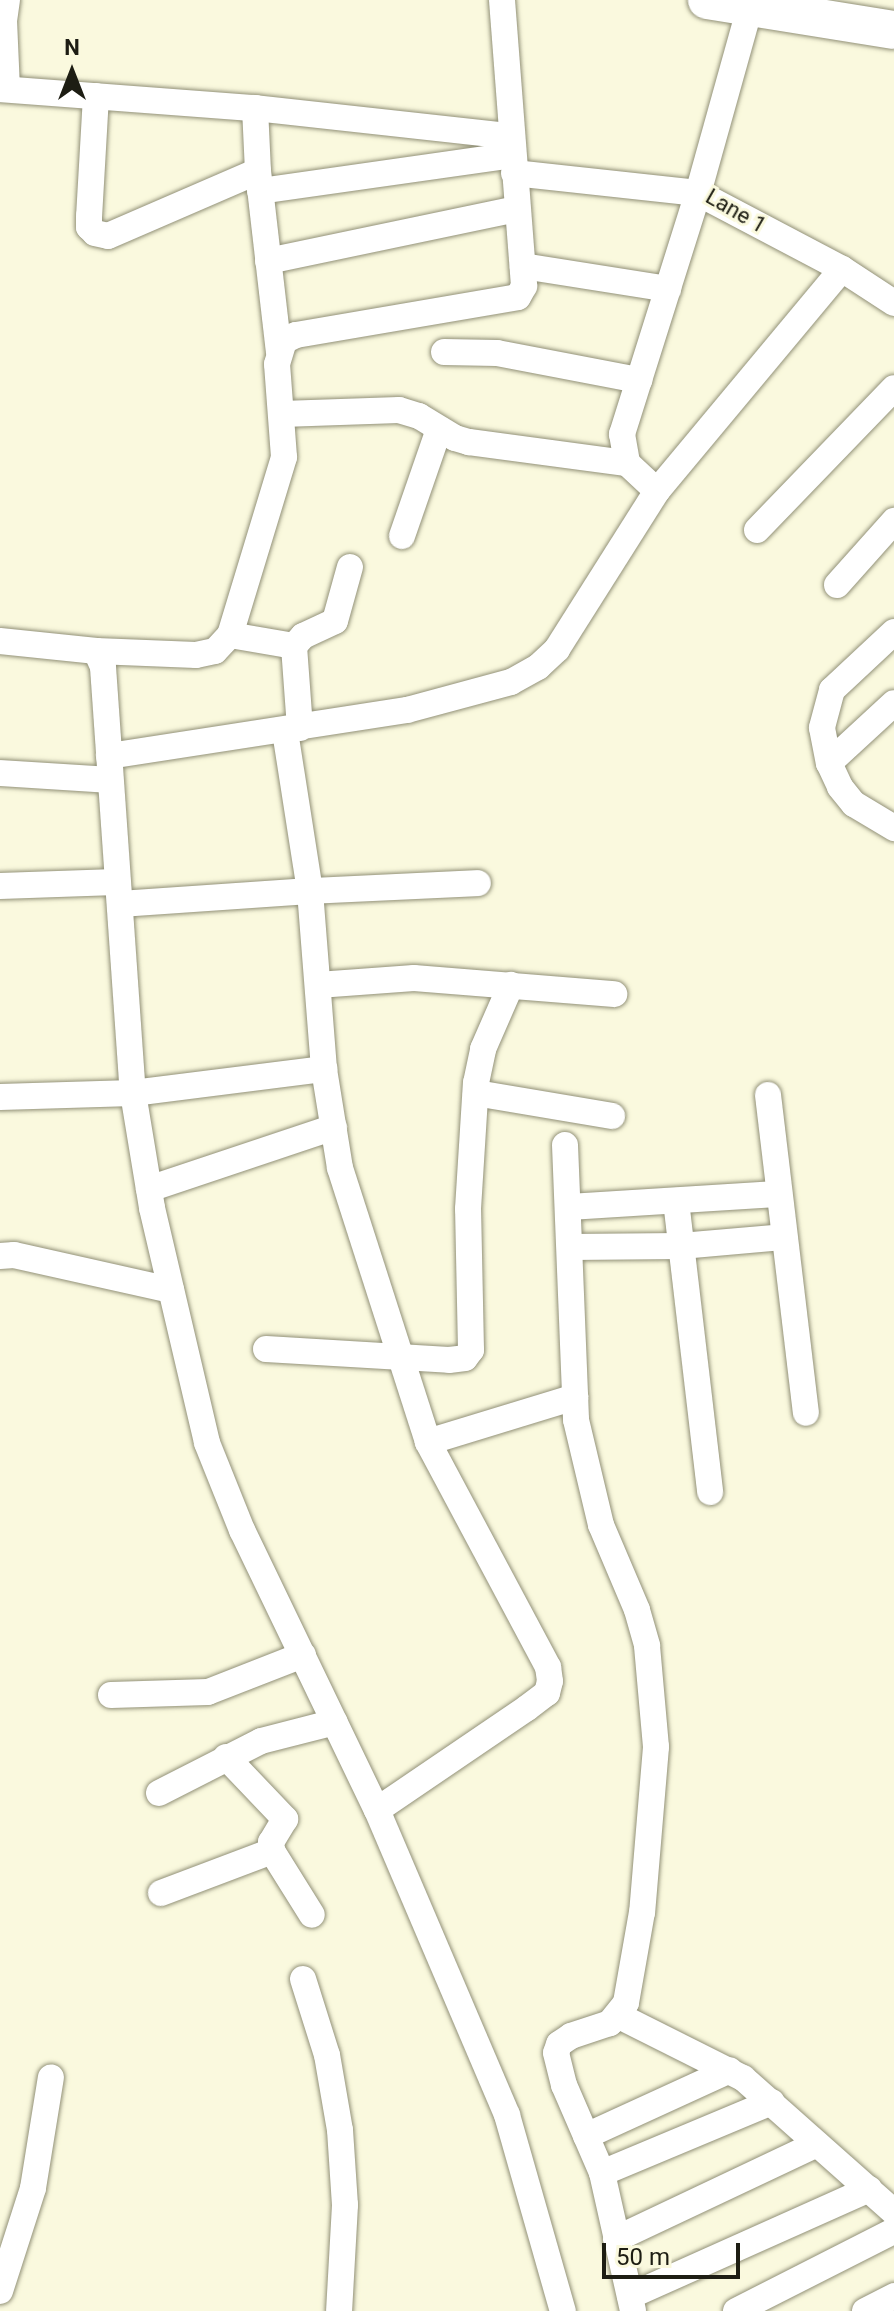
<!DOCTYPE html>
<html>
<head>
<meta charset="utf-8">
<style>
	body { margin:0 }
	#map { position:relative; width:894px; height:2311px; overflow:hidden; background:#faf9de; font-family:Roboto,sans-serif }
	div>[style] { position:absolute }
	.roads { filter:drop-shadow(0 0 2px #929178) drop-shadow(0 0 2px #929178) }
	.minor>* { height:26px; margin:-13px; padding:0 13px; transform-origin:13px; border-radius:13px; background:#fff }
	.highway>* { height:38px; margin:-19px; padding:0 19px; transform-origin:19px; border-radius:19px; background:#fff }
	span { translate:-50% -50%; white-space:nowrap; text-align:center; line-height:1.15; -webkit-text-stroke:6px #faf9de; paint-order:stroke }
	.street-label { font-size:22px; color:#1d1d13 }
	.north { position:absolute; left:32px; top:32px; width:80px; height:80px; -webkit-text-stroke:6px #faf9de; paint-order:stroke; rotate:0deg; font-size:22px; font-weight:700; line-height:32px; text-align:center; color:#1d1d13 }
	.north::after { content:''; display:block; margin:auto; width:28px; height:36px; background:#1d1d13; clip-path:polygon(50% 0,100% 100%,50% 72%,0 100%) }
	.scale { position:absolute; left:602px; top:2243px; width:138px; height:36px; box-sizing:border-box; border:4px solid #1d1d13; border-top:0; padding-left:10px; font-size:24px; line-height:28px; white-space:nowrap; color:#1d1d13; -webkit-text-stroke:6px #faf9de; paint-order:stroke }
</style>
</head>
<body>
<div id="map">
	<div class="roads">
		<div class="minor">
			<i style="left:750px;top:7px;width:193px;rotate:105.6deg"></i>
			<i style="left:698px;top:193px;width:163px;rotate:27.8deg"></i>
			<i style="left:842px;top:269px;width:62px;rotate:33.2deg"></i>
			<i style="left:0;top:89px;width:256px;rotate:4.3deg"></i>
			<i style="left:255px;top:108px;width:257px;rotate:6.3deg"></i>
			<i style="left:7px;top:89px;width:68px;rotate:-92.5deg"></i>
			<i style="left:4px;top:21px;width:21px;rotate:-82deg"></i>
			<i style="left:96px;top:96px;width:120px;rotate:93.3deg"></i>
			<i style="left:89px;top:216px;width:11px;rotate:90deg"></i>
			<i style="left:89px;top:227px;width:8px;rotate:45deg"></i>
			<i style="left:95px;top:233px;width:13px;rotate:13deg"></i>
			<i style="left:108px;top:236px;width:163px;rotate:-23.4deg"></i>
			<i style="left:255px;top:108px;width:63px;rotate:87.3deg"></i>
			<i style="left:258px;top:171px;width:182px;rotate:83.4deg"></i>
			<i style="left:514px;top:173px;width:185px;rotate:6.2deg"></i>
			<i style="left:698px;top:193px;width:253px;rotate:107.5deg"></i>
			<i style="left:622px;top:434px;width:29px;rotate:80deg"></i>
			<i style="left:627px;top:463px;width:41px;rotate:43deg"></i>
			<i style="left:260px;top:191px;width:255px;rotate:-8.1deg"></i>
			<i style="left:268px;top:261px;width:254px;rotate:-11.8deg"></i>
			<i style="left:523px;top:266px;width:147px;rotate:9deg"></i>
			<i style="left:444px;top:352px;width:53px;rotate:1.1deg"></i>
			<i style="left:497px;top:353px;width:145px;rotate:10.8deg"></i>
			<i style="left:282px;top:414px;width:117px;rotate:-2deg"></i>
			<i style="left:399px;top:410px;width:21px;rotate:17deg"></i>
			<i style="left:419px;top:416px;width:42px;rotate:31.4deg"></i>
			<i style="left:455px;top:438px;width:15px;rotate:16deg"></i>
			<i style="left:469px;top:442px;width:159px;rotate:7.6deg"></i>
			<i style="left:757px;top:530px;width:197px;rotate:-46deg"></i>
			<i style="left:402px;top:536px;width:113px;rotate:-70.9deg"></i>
			<i style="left:837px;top:585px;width:86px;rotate:-48.3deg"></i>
			<i style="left:894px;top:632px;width:85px;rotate:136.9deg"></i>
			<i style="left:832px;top:690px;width:39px;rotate:105deg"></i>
			<i style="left:822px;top:728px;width:36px;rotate:79deg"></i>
			<i style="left:829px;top:763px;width:26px;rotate:65deg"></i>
			<i style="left:840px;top:787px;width:22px;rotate:51deg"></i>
			<i style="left:854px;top:804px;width:47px;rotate:31deg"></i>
			<i style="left:230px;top:635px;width:65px;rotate:9.8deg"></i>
			<i style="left:0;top:641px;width:97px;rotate:5.9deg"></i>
			<i style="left:96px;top:651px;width:17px;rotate:66deg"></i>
			<i style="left:103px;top:667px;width:427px;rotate:86deg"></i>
			<i style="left:133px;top:1093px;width:117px;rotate:80.6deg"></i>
			<i style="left:152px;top:1208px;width:241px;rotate:76.8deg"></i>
			<i style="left:207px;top:1443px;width:94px;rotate:68.1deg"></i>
			<i style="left:242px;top:1530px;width:311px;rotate:64.3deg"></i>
			<i style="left:377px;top:1810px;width:332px;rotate:66.9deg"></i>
			<i style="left:507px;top:2115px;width:204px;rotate:74.1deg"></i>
			<i style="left:96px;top:651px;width:100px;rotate:2.3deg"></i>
			<i style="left:196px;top:655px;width:19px;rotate:-12deg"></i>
			<i style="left:215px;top:651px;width:22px;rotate:-47deg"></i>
			<i style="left:230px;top:635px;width:186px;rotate:-73.1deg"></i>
			<i style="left:284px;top:457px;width:93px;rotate:-94.3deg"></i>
			<i style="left:277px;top:364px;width:24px;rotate:-73deg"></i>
			<i style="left:284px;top:341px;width:13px;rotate:-27deg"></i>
			<i style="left:296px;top:335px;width:225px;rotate:-9.7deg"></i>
			<i style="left:518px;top:297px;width:13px;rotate:-61deg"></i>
			<i style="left:524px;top:286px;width:287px;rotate:-94.4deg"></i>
			<i style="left:300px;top:728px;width:82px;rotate:-94.2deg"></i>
			<i style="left:294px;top:646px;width:13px;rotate:-48deg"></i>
			<i style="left:303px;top:636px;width:35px;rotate:-25deg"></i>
			<i style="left:335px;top:621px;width:56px;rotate:-74.5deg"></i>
			<i style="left:109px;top:756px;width:302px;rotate:-8.8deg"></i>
			<i style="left:407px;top:710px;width:108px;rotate:-15.1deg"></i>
			<i style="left:511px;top:682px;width:31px;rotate:-29deg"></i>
			<i style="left:538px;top:667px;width:26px;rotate:-43deg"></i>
			<i style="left:557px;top:649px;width:187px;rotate:-57.7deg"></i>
			<i style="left:657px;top:491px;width:289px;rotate:-50.2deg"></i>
			<i style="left:829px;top:763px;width:88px;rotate:-42.7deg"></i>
			<i style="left:0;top:773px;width:110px;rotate:3.6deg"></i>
			<i style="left:0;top:886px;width:116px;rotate:-2deg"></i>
			<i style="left:120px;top:904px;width:190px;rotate:-3.9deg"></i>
			<i style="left:310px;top:891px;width:162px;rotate:-98.9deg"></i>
			<i style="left:318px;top:985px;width:96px;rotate:-4.2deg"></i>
			<i style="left:414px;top:978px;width:201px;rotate:4.6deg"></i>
			<i style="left:476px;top:1093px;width:138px;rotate:9.6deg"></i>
			<i style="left:768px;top:1095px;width:320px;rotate:83.2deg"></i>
			<i style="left:0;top:1097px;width:133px;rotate:-1.7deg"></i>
			<i style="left:133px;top:1093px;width:193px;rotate:-7.2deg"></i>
			<i style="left:565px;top:1145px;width:275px;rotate:87.7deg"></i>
			<i style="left:576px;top:1420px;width:108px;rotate:76.6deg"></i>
			<i style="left:601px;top:1525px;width:92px;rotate:67deg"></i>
			<i style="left:637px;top:1610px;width:37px;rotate:74deg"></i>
			<i style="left:647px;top:1646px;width:101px;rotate:84.9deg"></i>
			<i style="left:656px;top:1747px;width:166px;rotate:94.8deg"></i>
			<i style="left:642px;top:1912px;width:92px;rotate:100deg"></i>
			<i style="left:626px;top:2003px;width:26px;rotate:129deg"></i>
			<i style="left:610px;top:2023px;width:41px;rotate:161.6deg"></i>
			<i style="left:571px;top:2036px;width:14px;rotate:146deg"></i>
			<i style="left:559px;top:2044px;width:9px;rotate:108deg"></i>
			<i style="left:556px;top:2053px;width:33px;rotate:76deg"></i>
			<i style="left:564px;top:2085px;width:96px;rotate:66.6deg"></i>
			<i style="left:602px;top:2173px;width:141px;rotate:77.3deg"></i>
			<i style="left:149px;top:1189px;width:195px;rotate:-18.5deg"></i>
			<i style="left:676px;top:1201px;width:293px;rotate:83.3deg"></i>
			<i style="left:569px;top:1207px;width:208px;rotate:-3.6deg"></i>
			<i style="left:570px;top:1247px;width:111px;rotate:-0.5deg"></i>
			<i style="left:681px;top:1246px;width:102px;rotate:-5deg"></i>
			<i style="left:0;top:1256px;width:14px;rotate:-4deg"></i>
			<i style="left:14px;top:1255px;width:161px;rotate:12.6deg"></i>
			<i style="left:266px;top:1349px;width:183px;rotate:3.4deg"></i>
			<i style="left:449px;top:1360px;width:16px;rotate:-7deg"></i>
			<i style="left:465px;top:1358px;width:10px;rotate:-53deg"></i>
			<i style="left:471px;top:1350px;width:141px;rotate:-91.2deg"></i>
			<i style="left:468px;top:1209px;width:126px;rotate:-86.4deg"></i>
			<i style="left:476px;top:1083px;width:35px;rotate:-78deg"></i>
			<i style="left:483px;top:1049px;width:70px;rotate:-66.4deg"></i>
			<i style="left:428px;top:1442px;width:154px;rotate:-17deg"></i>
			<i style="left:111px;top:1695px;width:97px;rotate:-1.8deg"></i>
			<i style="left:208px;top:1692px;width:102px;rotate:-21.3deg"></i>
			<i style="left:226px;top:1757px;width:86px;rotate:46.4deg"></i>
			<i style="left:285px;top:1819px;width:27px;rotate:121deg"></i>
			<i style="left:271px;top:1842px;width:9px;rotate:84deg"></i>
			<i style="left:272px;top:1851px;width:75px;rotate:58deg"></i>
			<i style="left:159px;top:1793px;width:114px;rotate:-27deg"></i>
			<i style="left:261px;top:1741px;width:76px;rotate:-14.4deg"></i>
			<i style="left:377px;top:1810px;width:181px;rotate:-34.2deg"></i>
			<i style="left:527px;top:1708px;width:25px;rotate:-37deg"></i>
			<i style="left:547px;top:1693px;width:12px;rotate:-76deg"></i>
			<i style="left:550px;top:1681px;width:14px;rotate:-98deg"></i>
			<i style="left:548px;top:1667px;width:255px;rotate:-118.1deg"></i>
			<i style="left:428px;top:1442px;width:288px;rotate:-107.8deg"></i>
			<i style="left:340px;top:1168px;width:100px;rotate:-99.2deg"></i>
			<i style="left:324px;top:1069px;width:179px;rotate:-94.5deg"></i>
			<i style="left:310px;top:891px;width:168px;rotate:-2.7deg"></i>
			<i style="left:161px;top:1893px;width:119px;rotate:-20.7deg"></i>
			<i style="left:303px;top:1979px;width:80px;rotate:72.5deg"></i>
			<i style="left:327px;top:2055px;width:76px;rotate:80.2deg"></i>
			<i style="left:340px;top:2130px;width:75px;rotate:86.2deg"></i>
			<i style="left:345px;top:2205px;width:106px;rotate:93.2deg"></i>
			<i style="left:619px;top:2016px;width:139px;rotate:26.6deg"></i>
			<i style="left:743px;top:2078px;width:202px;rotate:41.6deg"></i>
			<i style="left:586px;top:2136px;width:158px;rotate:-24.6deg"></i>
			<i style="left:602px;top:2173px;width:184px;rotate:-22.7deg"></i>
			<i style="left:616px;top:2239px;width:222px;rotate:-25.3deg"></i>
			<i style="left:0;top:2291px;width:108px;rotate:-72.2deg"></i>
			<i style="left:33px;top:2188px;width:112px;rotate:-80.8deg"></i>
			<i style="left:630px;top:2296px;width:262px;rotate:-24.1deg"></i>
			<i style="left:736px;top:2311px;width:177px;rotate:-26.9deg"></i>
			<i style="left:865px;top:2311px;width:33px;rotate:-27deg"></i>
		</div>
		<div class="highway">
			<i style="left:707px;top:0;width:189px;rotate:9.1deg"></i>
		</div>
	</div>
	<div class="street-label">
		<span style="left:736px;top:211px;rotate:30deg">Lane 1</span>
	</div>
	<div class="north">N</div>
	<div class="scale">50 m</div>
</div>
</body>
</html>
